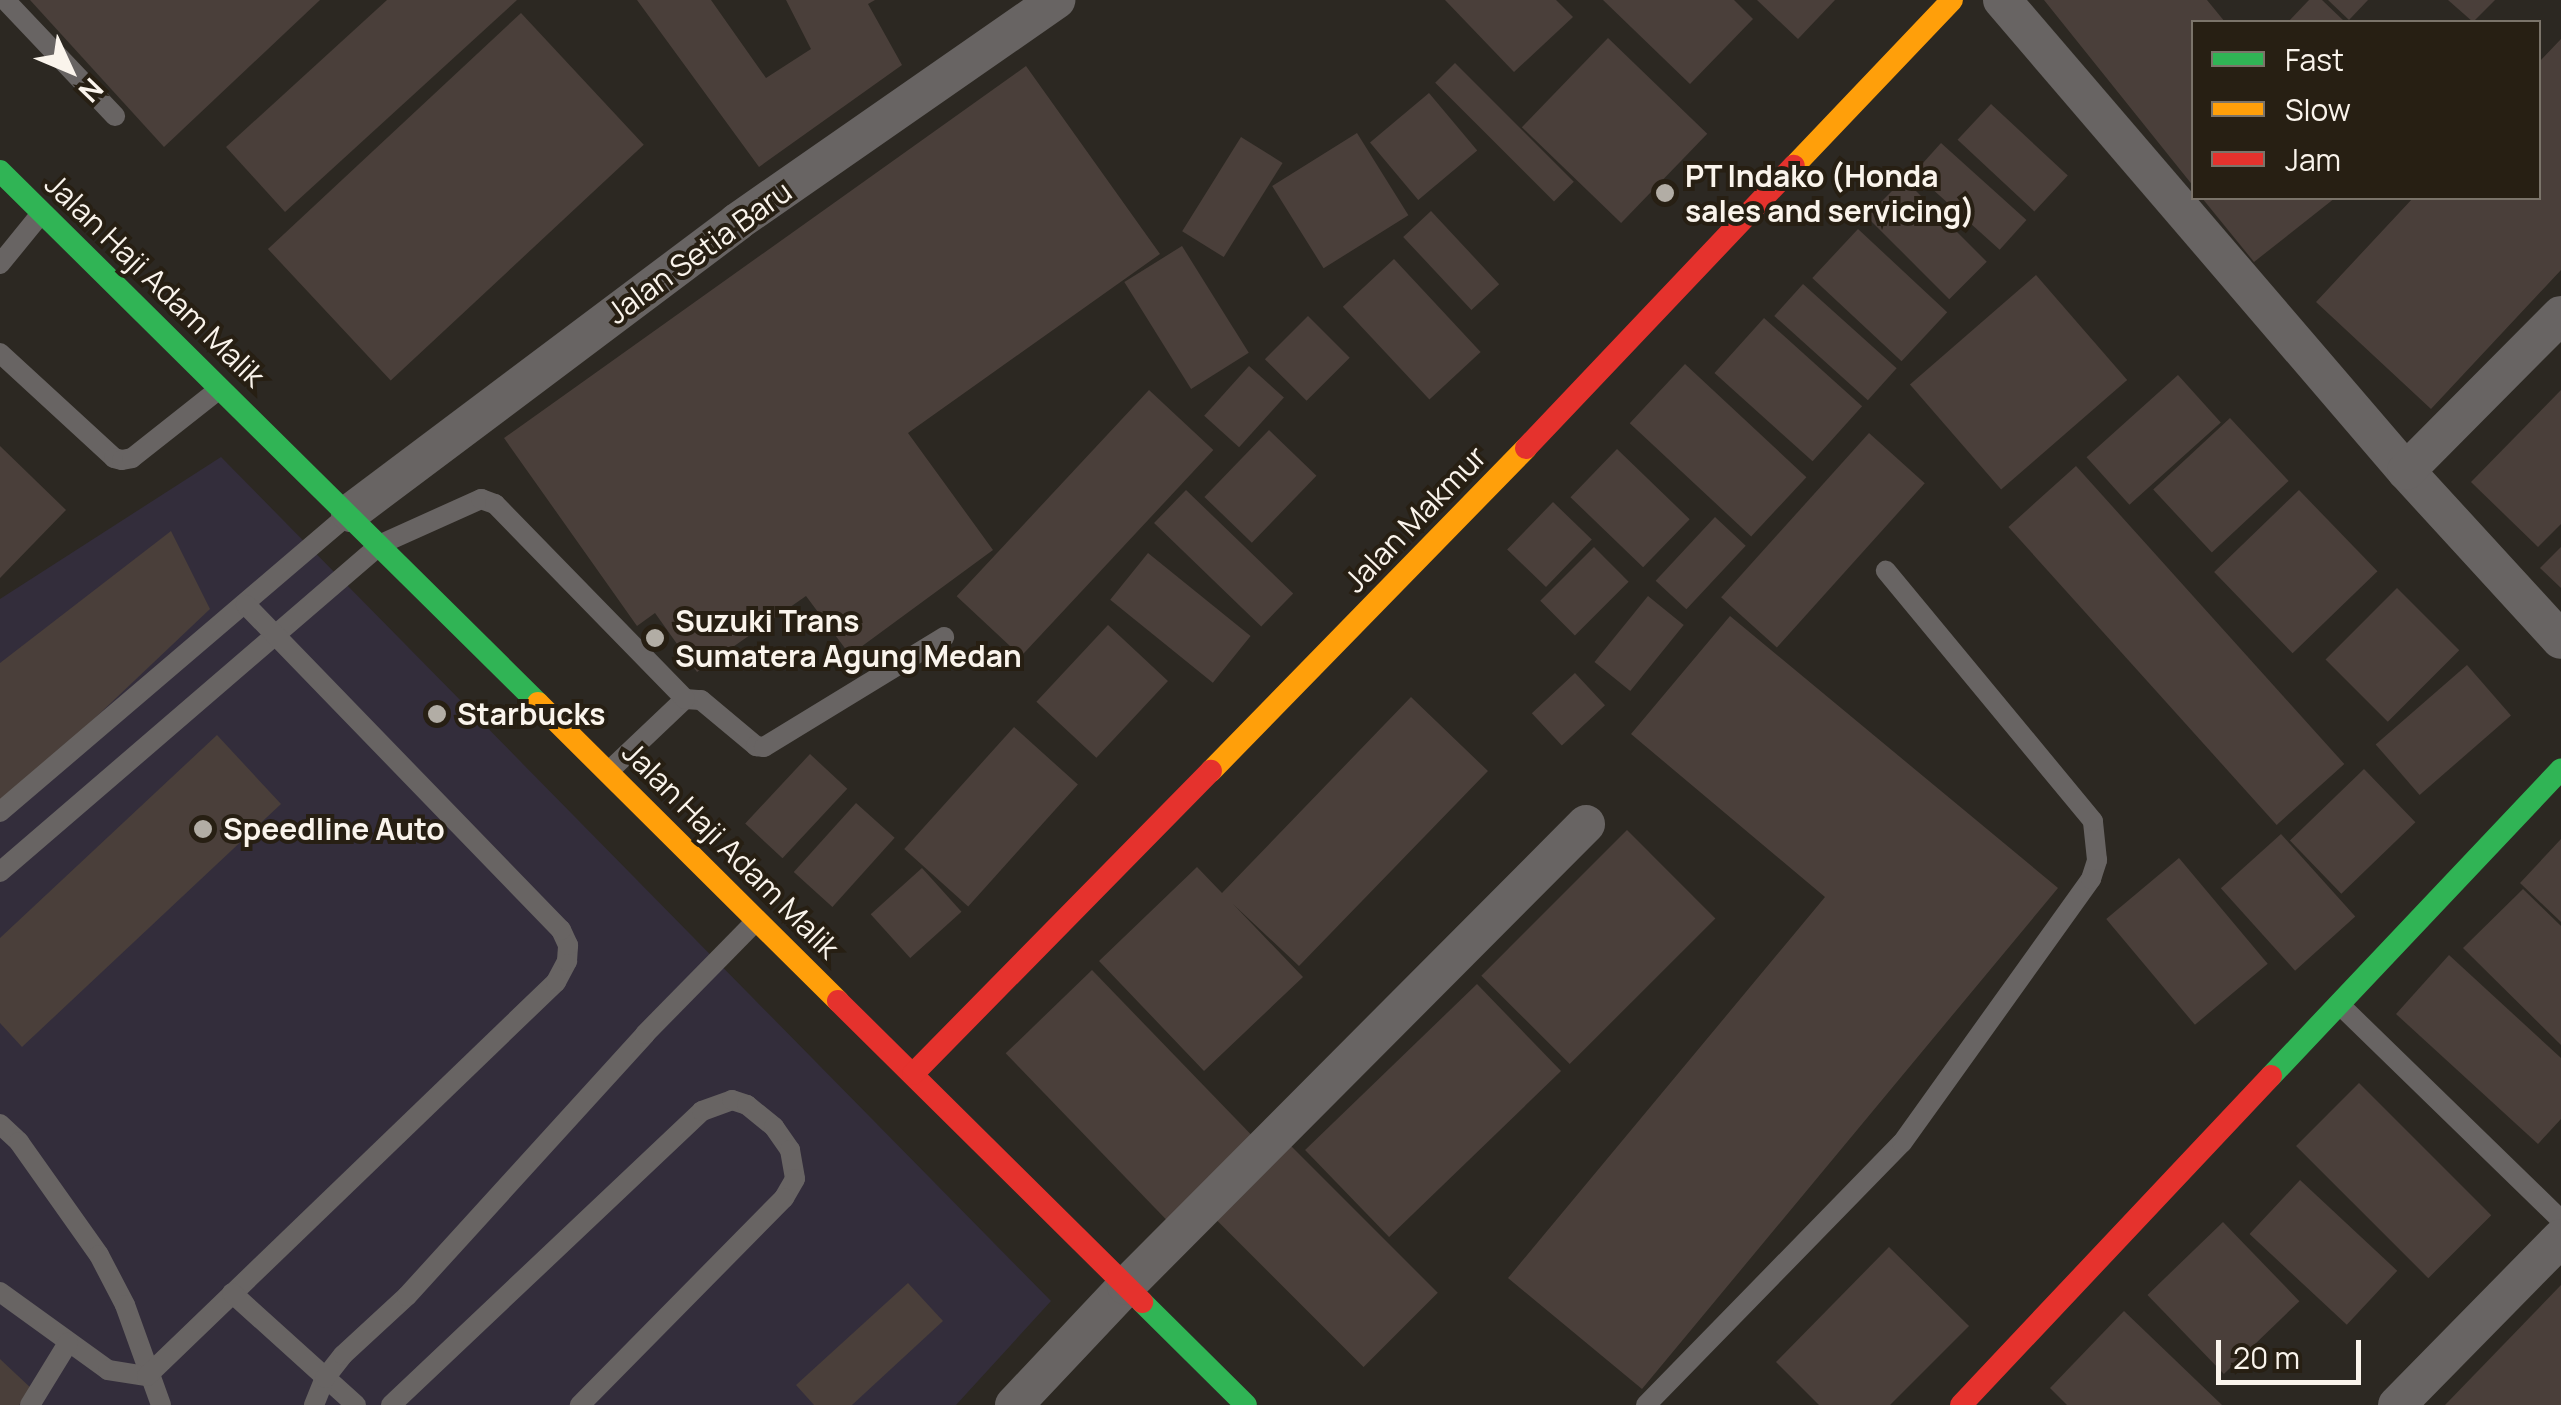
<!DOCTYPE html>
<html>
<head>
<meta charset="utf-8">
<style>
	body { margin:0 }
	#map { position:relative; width:2561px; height:1405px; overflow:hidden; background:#2c2822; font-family:Manrope,sans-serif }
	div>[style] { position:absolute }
	.commercial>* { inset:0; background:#332d3b }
	.building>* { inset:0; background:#4a3f3a; transform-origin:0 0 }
	.lane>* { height:20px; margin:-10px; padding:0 10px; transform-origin:10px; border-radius:10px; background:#686463 }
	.street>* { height:38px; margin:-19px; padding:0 19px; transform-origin:19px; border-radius:19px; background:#686463 }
	.fast>* { height:22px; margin:-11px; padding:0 11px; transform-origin:11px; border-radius:11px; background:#30b455 }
	.slow>* { height:22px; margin:-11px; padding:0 11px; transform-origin:11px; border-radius:11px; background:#ff9f0a }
	.jam>* { height:22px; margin:-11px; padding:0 11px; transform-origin:11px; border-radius:11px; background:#e5322d }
	.dots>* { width:28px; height:28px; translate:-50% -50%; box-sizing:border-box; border:5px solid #271f13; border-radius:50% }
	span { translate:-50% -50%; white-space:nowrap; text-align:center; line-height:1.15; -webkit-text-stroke:8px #271f13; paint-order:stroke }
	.poi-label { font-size:30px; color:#faf4ec; font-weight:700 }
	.left { translate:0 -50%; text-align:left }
	.street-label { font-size:30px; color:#faf4ec }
	.legend { position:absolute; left:2191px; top:20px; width:350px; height:180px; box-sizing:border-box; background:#271f13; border:2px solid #7b746a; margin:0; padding:12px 18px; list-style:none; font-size:30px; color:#faf4ec }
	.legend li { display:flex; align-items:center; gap:20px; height:50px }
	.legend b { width:50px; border:2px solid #7b746a }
	.north { position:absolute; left:20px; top:20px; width:100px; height:100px; -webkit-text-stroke:8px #271f13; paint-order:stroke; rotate:134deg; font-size:28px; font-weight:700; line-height:40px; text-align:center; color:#faf4ec }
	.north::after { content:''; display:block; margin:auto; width:35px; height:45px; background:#faf4ec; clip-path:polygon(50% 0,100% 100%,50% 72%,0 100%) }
	.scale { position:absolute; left:2216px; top:1340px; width:145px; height:45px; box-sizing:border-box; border:5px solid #faf4ec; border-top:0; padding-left:12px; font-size:30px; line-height:35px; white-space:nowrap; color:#faf4ec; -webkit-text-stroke:8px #271f13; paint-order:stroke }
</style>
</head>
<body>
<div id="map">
	<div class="commercial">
		<i style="clip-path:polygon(221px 457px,1051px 1301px,956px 1405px,0 1405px,0 599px)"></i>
	</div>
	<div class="building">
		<i style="clip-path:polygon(30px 0,320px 0,164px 147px)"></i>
		<i style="clip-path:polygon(387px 0,517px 0,285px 212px,226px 147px)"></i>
		<i style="clip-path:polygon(637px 0,711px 0,766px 78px,811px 49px,786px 0,875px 0,868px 4px,902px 65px,759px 167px)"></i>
		<i style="clip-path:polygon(1445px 0,1556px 0,1573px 17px,1514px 72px)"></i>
		<i style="clip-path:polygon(1603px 0,1734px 0,1753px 19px,1690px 84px)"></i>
		<i style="clip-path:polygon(1757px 0,1835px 0,1798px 39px)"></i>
		<i style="clip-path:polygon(2044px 0,2207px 0,2225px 22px,2194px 22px,2194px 187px)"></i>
		<i style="clip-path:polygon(2309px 0,2322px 0,2345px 22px,2288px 22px)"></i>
		<i style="clip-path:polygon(2328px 0,2368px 0,2349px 20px)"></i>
		<i style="clip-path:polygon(2448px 0,2495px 0,2473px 22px)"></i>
		<i style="left:521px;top:13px;width:180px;height:346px;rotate:47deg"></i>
		<i style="left:1608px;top:38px;width:138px;height:124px;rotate:44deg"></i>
		<i style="clip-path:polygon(2561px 39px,2561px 270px,2431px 409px,2316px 302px,2413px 198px,2538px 198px,2538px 63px)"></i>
		<i style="left:1455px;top:63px;width:168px;height:28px;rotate:45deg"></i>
		<i style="clip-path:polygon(1026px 66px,1160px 254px,908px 433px,993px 550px,850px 655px,806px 596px,697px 672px,655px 613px,637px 626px,504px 438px)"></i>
		<i style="left:1429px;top:93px;width:75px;height:77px;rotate:50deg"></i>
		<i style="left:1991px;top:104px;width:105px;height:49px;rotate:43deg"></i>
		<i style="left:1357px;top:133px;width:97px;height:100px;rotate:58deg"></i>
		<i style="left:1241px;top:137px;width:49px;height:111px;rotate:32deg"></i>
		<i style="left:1941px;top:143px;width:115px;height:40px;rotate:42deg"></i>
		<i style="left:1904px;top:179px;width:117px;height:53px;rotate:45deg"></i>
		<i style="clip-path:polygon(2202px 198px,2335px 198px,2254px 262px)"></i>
		<i style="left:1431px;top:211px;width:100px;height:38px;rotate:47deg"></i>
		<i style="left:1858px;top:229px;width:122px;height:67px;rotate:43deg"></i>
		<i style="left:1182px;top:246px;width:126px;height:68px;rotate:58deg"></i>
		<i style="left:1394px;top:259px;width:127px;height:70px;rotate:47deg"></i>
		<i style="left:2036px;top:275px;width:139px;height:167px;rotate:49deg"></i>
		<i style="left:1803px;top:284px;width:126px;height:43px;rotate:42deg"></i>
		<i style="left:1308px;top:316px;width:59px;height:61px;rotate:45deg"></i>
		<i style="left:1764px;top:318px;width:132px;height:74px;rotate:42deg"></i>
		<i style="left:1685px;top:364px;width:166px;height:81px;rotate:43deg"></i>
		<i style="left:1249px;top:366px;width:47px;height:67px;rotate:42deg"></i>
		<i style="left:2178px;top:375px;width:64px;height:123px;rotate:48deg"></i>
		<i style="left:1149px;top:390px;width:88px;height:282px;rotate:43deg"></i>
		<i style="clip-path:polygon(2561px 390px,2561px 524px,2538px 547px,2471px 482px)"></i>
		<i style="left:2230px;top:418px;width:86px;height:105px;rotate:47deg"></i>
		<i style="left:1269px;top:430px;width:66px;height:93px;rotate:44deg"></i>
		<i style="left:1869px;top:433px;width:75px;height:221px;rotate:42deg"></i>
		<i style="clip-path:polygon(0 446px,66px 510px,0 578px)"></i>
		<i style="left:1617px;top:449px;width:101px;height:67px;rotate:44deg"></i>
		<i style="left:2076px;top:466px;width:401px;height:91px;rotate:48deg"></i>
		<i style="left:1186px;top:490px;width:149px;height:46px;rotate:44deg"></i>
		<i style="left:2299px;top:490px;width:113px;height:118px;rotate:46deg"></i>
		<i style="left:1553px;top:502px;width:54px;height:66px;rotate:44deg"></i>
		<i style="left:1715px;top:517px;width:42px;height:87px;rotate:43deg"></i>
		<i style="clip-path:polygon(171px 531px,210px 609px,0 808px,0 663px)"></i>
		<i style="left:1594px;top:547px;width:49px;height:76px;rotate:45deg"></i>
		<i style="clip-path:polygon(2561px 547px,2561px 588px,2540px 568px)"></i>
		<i style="left:1148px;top:553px;width:132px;height:60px;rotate:39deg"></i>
		<i style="left:2397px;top:588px;width:88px;height:101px;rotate:45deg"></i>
		<i style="left:1648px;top:596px;width:46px;height:85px;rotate:39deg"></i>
		<i style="clip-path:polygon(1730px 616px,2058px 888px,1642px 1389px,1508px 1278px,1825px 897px,1631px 734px)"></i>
		<i style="left:1108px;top:625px;width:82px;height:105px;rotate:43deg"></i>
		<i style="left:2467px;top:665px;width:67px;height:121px;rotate:49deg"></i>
		<i style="left:1575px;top:673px;width:44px;height:59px;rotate:47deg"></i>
		<i style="clip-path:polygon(1411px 697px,1488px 771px,1299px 966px,1233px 904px,1303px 977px,1204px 1071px,1099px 961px,1197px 867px,1222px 893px)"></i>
		<i style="left:1014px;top:727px;width:86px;height:164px;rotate:42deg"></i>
		<i style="clip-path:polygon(217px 735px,281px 804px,22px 1047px,0 1023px,0 938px)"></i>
		<i style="left:810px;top:754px;width:51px;height:95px;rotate:43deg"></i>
		<i style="left:2364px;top:769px;width:74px;height:103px;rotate:46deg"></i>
		<i style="left:856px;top:803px;width:52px;height:93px;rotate:42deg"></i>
		<i style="left:1627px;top:830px;width:125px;height:206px;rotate:45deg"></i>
		<i style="left:2281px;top:834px;width:111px;height:81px;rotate:48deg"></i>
		<i style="clip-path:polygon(2561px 839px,2561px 922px,2520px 883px)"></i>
		<i style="left:2179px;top:858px;width:138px;height:95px;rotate:50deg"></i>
		<i style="left:922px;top:868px;width:59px;height:69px;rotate:48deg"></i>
		<i style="clip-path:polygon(2523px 889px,2561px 926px,2561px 1045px,2463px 948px)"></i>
		<i style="clip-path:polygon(2449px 955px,2561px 1058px,2561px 1119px,2538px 1144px,2396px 1014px)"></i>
		<i style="left:1092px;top:970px;width:233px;height:120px;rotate:46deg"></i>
		<i style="left:1477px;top:984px;width:121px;height:239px;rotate:46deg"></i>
		<i style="left:2359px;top:1083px;width:187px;height:89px;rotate:45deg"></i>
		<i style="left:1290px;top:1145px;width:209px;height:105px;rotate:45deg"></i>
		<i style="left:2300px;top:1180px;width:133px;height:74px;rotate:43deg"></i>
		<i style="left:2223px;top:1222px;width:110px;height:105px;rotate:46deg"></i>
		<i style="clip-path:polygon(1889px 1247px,1969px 1326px,1890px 1405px,1819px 1405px,1776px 1362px)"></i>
		<i style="clip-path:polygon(908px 1283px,943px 1321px,852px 1405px,814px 1405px,796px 1385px)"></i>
		<i style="clip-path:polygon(2561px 1285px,2561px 1405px,2445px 1405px)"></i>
		<i style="clip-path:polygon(2124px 1311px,2222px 1405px,2067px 1405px,2050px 1388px)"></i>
		<i style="clip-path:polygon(0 1359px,33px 1390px,19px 1405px,0 1405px)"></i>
	</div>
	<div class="lane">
		<i style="left:5px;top:0;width:160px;rotate:46.5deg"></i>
		<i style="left:0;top:264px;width:63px;rotate:-50.8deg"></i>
		<i style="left:0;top:353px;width:155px;rotate:42.6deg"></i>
		<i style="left:114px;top:458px;width:8px;rotate:14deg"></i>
		<i style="left:122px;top:460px;width:10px;rotate:-11deg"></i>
		<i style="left:132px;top:458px;width:110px;rotate:-38.3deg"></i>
		<i style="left:609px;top:771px;width:105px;rotate:-43.5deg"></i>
		<i style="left:685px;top:699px;width:16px;rotate:4deg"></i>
		<i style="left:701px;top:700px;width:72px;rotate:39.9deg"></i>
		<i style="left:756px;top:746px;width:8px;rotate:7deg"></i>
		<i style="left:764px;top:747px;width:211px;rotate:-31.4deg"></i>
		<i style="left:0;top:812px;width:453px;rotate:-40.5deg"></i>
		<i style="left:0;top:872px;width:503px;rotate:-40.72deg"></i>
		<i style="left:381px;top:544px;width:110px;rotate:-24.2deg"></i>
		<i style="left:481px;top:499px;width:15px;rotate:20deg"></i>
		<i style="left:495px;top:504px;width:272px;rotate:45.7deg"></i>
		<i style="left:2341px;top:1006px;width:307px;rotate:44.2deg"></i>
		<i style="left:0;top:1124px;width:26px;rotate:43deg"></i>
		<i style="left:19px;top:1142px;width:138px;rotate:54.7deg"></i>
		<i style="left:99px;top:1255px;width:56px;rotate:62.5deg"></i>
		<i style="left:125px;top:1305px;width:106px;rotate:70.2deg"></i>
		<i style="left:0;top:1292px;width:133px;rotate:35.8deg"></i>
		<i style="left:108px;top:1370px;width:39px;rotate:9deg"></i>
		<i style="left:147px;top:1376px;width:568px;rotate:-43.93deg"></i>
		<i style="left:556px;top:982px;width:24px;rotate:-62deg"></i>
		<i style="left:567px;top:961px;width:16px;rotate:-86deg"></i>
		<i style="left:568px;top:945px;width:17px;rotate:-115deg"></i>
		<i style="left:561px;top:930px;width:453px;rotate:-134.1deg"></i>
		<i style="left:232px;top:1293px;width:167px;rotate:42.1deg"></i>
		<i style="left:30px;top:1405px;width:73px;rotate:-58.5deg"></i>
		<i style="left:314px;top:1405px;width:29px;rotate:-68deg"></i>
		<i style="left:325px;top:1378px;width:29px;rotate:-52deg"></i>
		<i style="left:343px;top:1355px;width:87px;rotate:-42.7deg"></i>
		<i style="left:407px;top:1296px;width:354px;rotate:-47.7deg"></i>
		<i style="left:645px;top:1034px;width:158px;rotate:-45.5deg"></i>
		<i style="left:391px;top:1405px;width:428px;rotate:-43.4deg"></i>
		<i style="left:702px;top:1111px;width:32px;rotate:-20deg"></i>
		<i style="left:732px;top:1100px;width:16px;rotate:18deg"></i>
		<i style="left:747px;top:1105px;width:35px;rotate:39deg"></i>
		<i style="left:774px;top:1127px;width:28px;rotate:55deg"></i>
		<i style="left:790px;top:1150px;width:29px;rotate:80deg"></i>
		<i style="left:795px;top:1179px;width:22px;rotate:120deg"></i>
		<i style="left:784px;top:1198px;width:291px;rotate:134.6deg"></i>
		<i style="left:1646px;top:1405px;width:366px;rotate:-45.7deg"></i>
		<i style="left:1902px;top:1143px;width:325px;rotate:-54.4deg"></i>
		<i style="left:2091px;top:879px;width:20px;rotate:-72deg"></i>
		<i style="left:2097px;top:860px;width:39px;rotate:-96deg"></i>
		<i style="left:2093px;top:821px;width:325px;rotate:-129.6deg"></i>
	</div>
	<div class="street">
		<i style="left:2002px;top:0;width:621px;rotate:49.38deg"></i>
		<i style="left:2406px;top:471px;width:229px;rotate:47.5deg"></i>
		<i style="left:2406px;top:471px;width:220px;rotate:-45.2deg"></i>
		<i style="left:350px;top:513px;width:484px;rotate:-36.9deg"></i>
		<i style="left:737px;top:222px;width:389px;rotate:-34.8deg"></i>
		<i style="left:1014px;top:1405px;width:163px;rotate:-46.7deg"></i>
		<i style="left:1126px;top:1286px;width:652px;rotate:-45.12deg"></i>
		<i style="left:2397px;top:1405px;width:234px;rotate:-45.5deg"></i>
	</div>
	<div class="fast">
		<i style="left:0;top:171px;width:757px;rotate:44.68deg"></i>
		<i style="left:2271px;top:1076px;width:422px;rotate:-46.6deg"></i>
		<i style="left:1142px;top:1302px;width:146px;rotate:44.7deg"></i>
	</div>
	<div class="slow">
		<i style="left:1794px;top:166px;width:229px;rotate:-46.4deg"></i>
		<i style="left:538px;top:703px;width:423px;rotate:44.8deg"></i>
		<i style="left:1211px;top:771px;width:451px;rotate:-45.7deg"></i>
	</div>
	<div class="jam">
		<i style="left:1526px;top:448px;width:389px;rotate:-46.5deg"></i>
		<i style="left:838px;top:1001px;width:428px;rotate:44.7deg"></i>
		<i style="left:913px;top:1074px;width:425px;rotate:-45.5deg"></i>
		<i style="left:1961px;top:1405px;width:452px;rotate:-46.7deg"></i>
	</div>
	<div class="dots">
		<i style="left:1665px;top:193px;background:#b2ada5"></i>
		<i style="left:655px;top:638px;background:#b2ada5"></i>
		<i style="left:437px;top:714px;background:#b2ada5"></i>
		<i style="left:203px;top:829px;background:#b2ada5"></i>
	</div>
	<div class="poi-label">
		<span class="left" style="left:1685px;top:193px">PT Indako (Honda<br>sales and servicing)</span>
		<span class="left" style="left:675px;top:638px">Suzuki Trans<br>Sumatera Agung Medan</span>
		<span class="left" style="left:457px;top:714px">Starbucks</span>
		<span class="left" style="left:223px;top:829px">Speedline Auto</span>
	</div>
	<div class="street-label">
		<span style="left:699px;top:252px;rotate:-36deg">Jalan Setia Baru</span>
		<span style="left:155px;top:280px;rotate:44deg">Jalan Haji Adam Malik</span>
		<span style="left:1415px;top:519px;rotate:-46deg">Jalan Makmur</span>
		<span style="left:731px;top:850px;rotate:45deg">Jalan Haji Adam Malik</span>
	</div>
	<ul class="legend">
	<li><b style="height:12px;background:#30b455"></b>Fast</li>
	<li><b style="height:12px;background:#ff9f0a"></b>Slow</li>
	<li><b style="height:12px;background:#e5322d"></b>Jam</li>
	</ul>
	<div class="north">N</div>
	<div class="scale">20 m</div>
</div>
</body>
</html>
